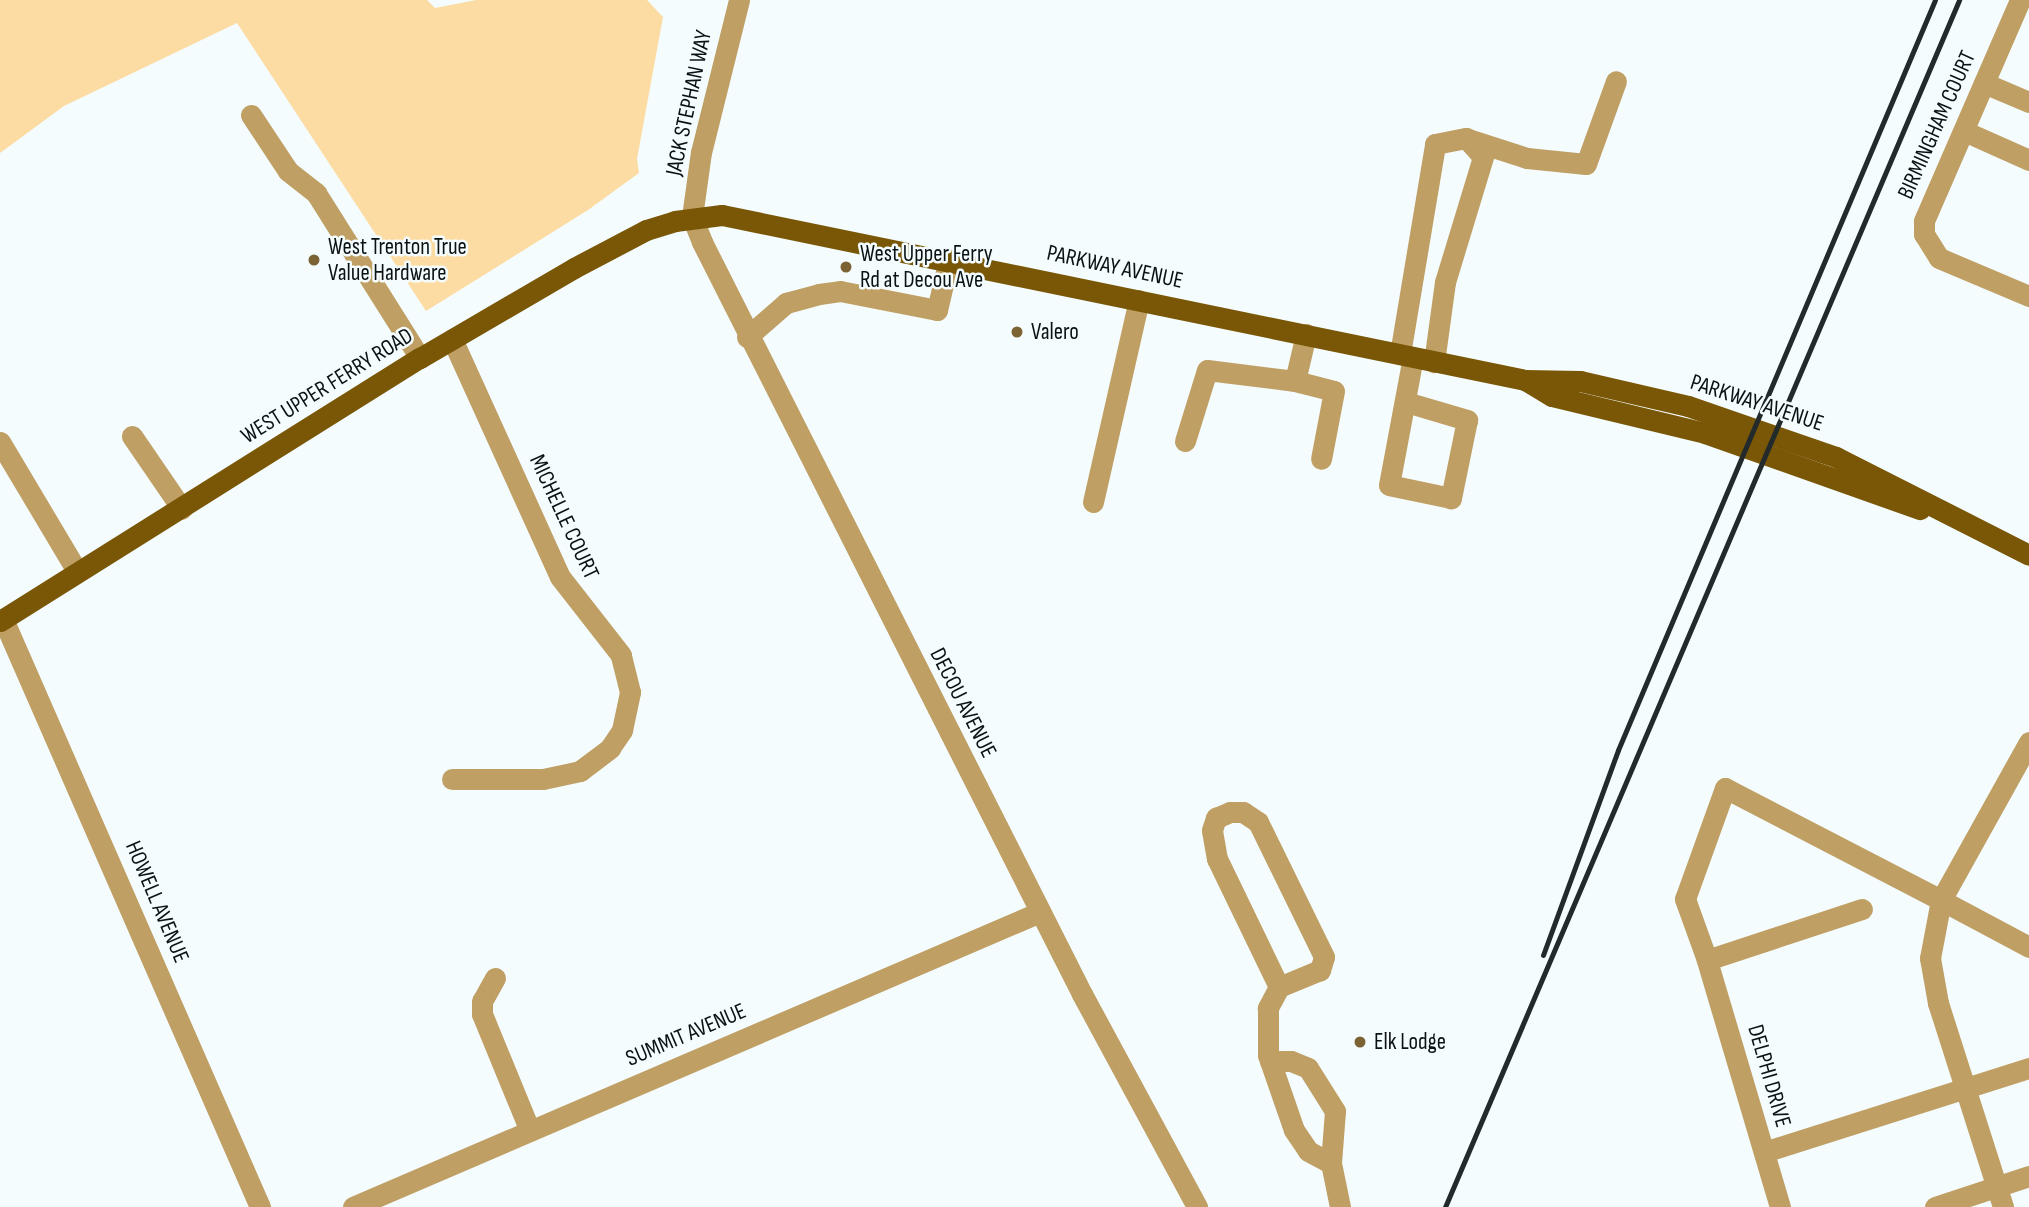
<!DOCTYPE html>
<html>
<head>
<meta charset="utf-8">
<style>
	body { margin:0 }
	#map { position:relative; width:2029px; height:1207px; overflow:hidden; background:#f4fcfe; font-family:"Sofia Sans Condensed",sans-serif }
	div>[style] { position:absolute }
	.green>* { inset:0; background:#fcdca3 }
	.minor>* { height:21px; margin:-10.5px; padding:0 10.5px; transform-origin:10.5px; border-radius:10.5px; background:#bf9f64 }
	.major>* { height:21px; margin:-10.5px; padding:0 10.5px; transform-origin:10.5px; border-radius:10.5px; background:#795706 }
	.rail>* { height:5px; margin:-2.5px; padding:0 2.5px; transform-origin:2.5px; border-radius:2.5px; background:#232a2c }
	.dots>* { width:19px; height:19px; translate:-50% -50%; box-sizing:border-box; border:4px solid #f4fcfe; border-radius:50% }
	span { translate:-50% -50%; white-space:nowrap; text-align:center; line-height:1.15; -webkit-text-stroke:5px #f4fcfe; paint-order:stroke }
	.street-label { font-size:23px; color:#0b1214 }
	.poi-label { font-size:23px; color:#0b1214 }
	.left { translate:0 -50%; text-align:left }
</style>
</head>
<body>
<div id="map">
	<div class="green">
		<i style="clip-path:polygon(0 0,427px 0,435px 8px,476px 0,647px 0,663px 17px,637px 159px,639px 173px,588px 210px,426px 311px,237px 23px,64px 106px,0 153px)"></i>
	</div>
	<div class="minor">
		<i style="left:739px;top:0;width:157px;rotate:104deg"></i>
		<i style="left:701px;top:152px;width:66px;rotate:97.9deg"></i>
		<i style="left:692px;top:217px;width:27px;rotate:68deg"></i>
		<i style="left:702px;top:242px;width:843px;rotate:63.19deg"></i>
		<i style="left:1082px;top:994px;width:242px;rotate:61.6deg"></i>
		<i style="left:2020px;top:0;width:241px;rotate:113.5deg"></i>
		<i style="left:1924px;top:221px;width:13px;rotate:90deg"></i>
		<i style="left:1924px;top:234px;width:28px;rotate:58deg"></i>
		<i style="left:1939px;top:258px;width:98px;rotate:22.9deg"></i>
		<i style="left:1984px;top:83px;width:49px;rotate:22.9deg"></i>
		<i style="left:251px;top:115px;width:67px;rotate:56.5deg"></i>
		<i style="left:288px;top:171px;width:36px;rotate:38deg"></i>
		<i style="left:316px;top:193px;width:195px;rotate:57.8deg"></i>
		<i style="left:1964px;top:131px;width:71px;rotate:24deg"></i>
		<i style="left:1468px;top:139px;width:62px;rotate:17.9deg"></i>
		<i style="left:1527px;top:158px;width:59px;rotate:5.8deg"></i>
		<i style="left:1586px;top:164px;width:88px;rotate:-70.1deg"></i>
		<i style="left:1306px;top:334px;width:48px;rotate:103.2deg"></i>
		<i style="left:1295px;top:381px;width:40px;rotate:14.4deg"></i>
		<i style="left:1334px;top:391px;width:69px;rotate:100.8deg"></i>
		<i style="left:747px;top:337px;width:52px;rotate:-41.1deg"></i>
		<i style="left:786px;top:303px;width:34px;rotate:-15deg"></i>
		<i style="left:819px;top:294px;width:21px;rotate:-8deg"></i>
		<i style="left:840px;top:291px;width:99px;rotate:11.1deg"></i>
		<i style="left:937px;top:310px;width:52px;rotate:-76.8deg"></i>
		<i style="left:1400px;top:354px;width:213px;rotate:-80.5deg"></i>
		<i style="left:1435px;top:144px;width:32px;rotate:-11deg"></i>
		<i style="left:1466px;top:138px;width:25px;rotate:48deg"></i>
		<i style="left:1483px;top:157px;width:131px;rotate:106.9deg"></i>
		<i style="left:1445px;top:282px;width:81px;rotate:97.8deg"></i>
		<i style="left:1406px;top:402px;width:64px;rotate:16.4deg"></i>
		<i style="left:1467px;top:420px;width:80px;rotate:101.6deg"></i>
		<i style="left:1451px;top:498px;width:63px;rotate:-168.2deg"></i>
		<i style="left:1389px;top:485px;width:130px;rotate:-79.4deg"></i>
		<i style="left:132px;top:436px;width:88px;rotate:55.6deg"></i>
		<i style="left:1185px;top:441px;width:74px;rotate:-72.8deg"></i>
		<i style="left:1207px;top:370px;width:89px;rotate:7.1deg"></i>
		<i style="left:0;top:442px;width:150px;rotate:59.2deg"></i>
		<i style="left:1093px;top:502px;width:207px;rotate:-77.2deg"></i>
		<i style="left:3px;top:619px;width:642px;rotate:66.39deg"></i>
		<i style="left:2029px;top:742px;width:181px;rotate:119.1deg"></i>
		<i style="left:1941px;top:900px;width:100px;rotate:28.1deg"></i>
		<i style="left:452px;top:779px;width:91px"></i>
		<i style="left:543px;top:779px;width:38px;rotate:-12deg"></i>
		<i style="left:580px;top:771px;width:38px;rotate:-37deg"></i>
		<i style="left:610px;top:748px;width:22px;rotate:-56deg"></i>
		<i style="left:622px;top:730px;width:39px;rotate:-78deg"></i>
		<i style="left:630px;top:692px;width:38px;rotate:-104deg"></i>
		<i style="left:621px;top:655px;width:99px;rotate:-128deg"></i>
		<i style="left:560px;top:577px;width:261px;rotate:-114.4deg"></i>
		<i style="left:1707px;top:960px;width:163px;rotate:-18.2deg"></i>
		<i style="left:495px;top:978px;width:26px;rotate:119deg"></i>
		<i style="left:482px;top:1001px;width:13px;rotate:90deg"></i>
		<i style="left:482px;top:1014px;width:126px;rotate:67.7deg"></i>
		<i style="left:1279px;top:987px;width:142px;rotate:-115.8deg"></i>
		<i style="left:1217px;top:859px;width:29px;rotate:-100deg"></i>
		<i style="left:1212px;top:830px;width:13px;rotate:-72deg"></i>
		<i style="left:1216px;top:818px;width:15px;rotate:-23deg"></i>
		<i style="left:1230px;top:812px;width:13px"></i>
		<i style="left:1243px;top:812px;width:18px;rotate:34deg"></i>
		<i style="left:1258px;top:822px;width:150px;rotate:63.9deg"></i>
		<i style="left:1324px;top:957px;width:14px;rotate:107deg"></i>
		<i style="left:1320px;top:970px;width:44px;rotate:157.5deg"></i>
		<i style="left:1279px;top:987px;width:24px;rotate:118deg"></i>
		<i style="left:1268px;top:1008px;width:47px;rotate:90deg"></i>
		<i style="left:1268px;top:1055px;width:79px;rotate:70.9deg"></i>
		<i style="left:1294px;top:1130px;width:25px;rotate:56deg"></i>
		<i style="left:1308px;top:1151px;width:26px;rotate:28deg"></i>
		<i style="left:1270px;top:1061px;width:21px"></i>
		<i style="left:1291px;top:1061px;width:18px;rotate:22deg"></i>
		<i style="left:1308px;top:1068px;width:51px;rotate:57.9deg"></i>
		<i style="left:1335px;top:1111px;width:52px;rotate:94.4deg"></i>
		<i style="left:1331px;top:1163px;width:45px;rotate:78.4deg"></i>
		<i style="left:1764px;top:1152px;width:278px;rotate:-17.6deg"></i>
		<i style="left:353px;top:1207px;width:748px;rotate:-23.24deg"></i>
		<i style="left:1780px;top:1207px;width:258px;rotate:-106.5deg"></i>
		<i style="left:1707px;top:960px;width:65px;rotate:-109.8deg"></i>
		<i style="left:1685px;top:899px;width:118px;rotate:-70.2deg"></i>
		<i style="left:1725px;top:788px;width:243px;rotate:27.4deg"></i>
		<i style="left:1941px;top:900px;width:59px;rotate:100.7deg"></i>
		<i style="left:1930px;top:958px;width:46px;rotate:79.9deg"></i>
		<i style="left:1938px;top:1003px;width:214px;rotate:72.3deg"></i>
		<i style="left:1935px;top:1207px;width:99px;rotate:-18.3deg"></i>
	</div>
	<div class="major">
		<i style="left:1525px;top:380px;width:31px;rotate:31deg"></i>
		<i style="left:1552px;top:396px;width:157px;rotate:13.6deg"></i>
		<i style="left:1705px;top:433px;width:228px;rotate:19.5deg"></i>
		<i style="left:0;top:621px;width:496px;rotate:-32.1deg"></i>
		<i style="left:420px;top:358px;width:178px;rotate:-30.3deg"></i>
		<i style="left:574px;top:268px;width:81px;rotate:-27.8deg"></i>
		<i style="left:646px;top:230px;width:30px;rotate:-17deg"></i>
		<i style="left:675px;top:221px;width:47px;rotate:-7.3deg"></i>
		<i style="left:722px;top:215px;width:820px;rotate:11.61deg"></i>
		<i style="left:1525px;top:380px;width:55px;rotate:1deg"></i>
		<i style="left:1580px;top:381px;width:111px;rotate:13deg"></i>
		<i style="left:1688px;top:406px;width:157px;rotate:19deg"></i>
		<i style="left:1836px;top:457px;width:216px;rotate:26.9deg"></i>
	</div>
	<div class="rail">
		<i style="left:1543px;top:955px;width:218px;rotate:-69.9deg"></i>
		<i style="left:1618px;top:750px;width:814px;rotate:-67.09deg"></i>
		<i style="left:1445px;top:1207px;width:1312px;rotate:-66.93deg"></i>
	</div>
	<div class="dots">
		<i style="left:314px;top:260px;background:#7c6334"></i>
		<i style="left:846px;top:267px;background:#7c6334"></i>
		<i style="left:1017px;top:332px;background:#7c6334"></i>
		<i style="left:1360px;top:1042px;background:#7c6334"></i>
	</div>
	<div class="street-label">
		<span style="left:689px;top:103px;rotate:-78deg">JACK STEPHAN WAY</span>
		<span style="left:1937px;top:125px;rotate:-66deg">BIRMINGHAM COURT</span>
		<span style="left:1115px;top:267px;rotate:12deg">PARKWAY AVENUE</span>
		<span style="left:327px;top:386px;rotate:-32deg">WEST UPPER FERRY ROAD</span>
		<span style="left:1757px;top:403px;rotate:18deg">PARKWAY AVENUE</span>
		<span style="left:564px;top:517px;rotate:65deg">MICHELLE COURT</span>
		<span style="left:963px;top:703px;rotate:63deg">DECOU AVENUE</span>
		<span style="left:157px;top:902px;rotate:67deg">HOWELL AVENUE</span>
		<span style="left:686px;top:1035px;rotate:-23deg">SUMMIT AVENUE</span>
		<span style="left:1769px;top:1076px;rotate:74deg">DELPHI DRIVE</span>
	</div>
	<div class="poi-label">
		<span class="left" style="left:328px;top:260px">West Trenton True<br>Value Hardware</span>
		<span class="left" style="left:860px;top:267px">West Upper Ferry<br>Rd at Decou Ave</span>
		<span class="left" style="left:1031px;top:332px">Valero</span>
		<span class="left" style="left:1374px;top:1042px">Elk Lodge</span>
	</div>
</div>
</body>
</html>
